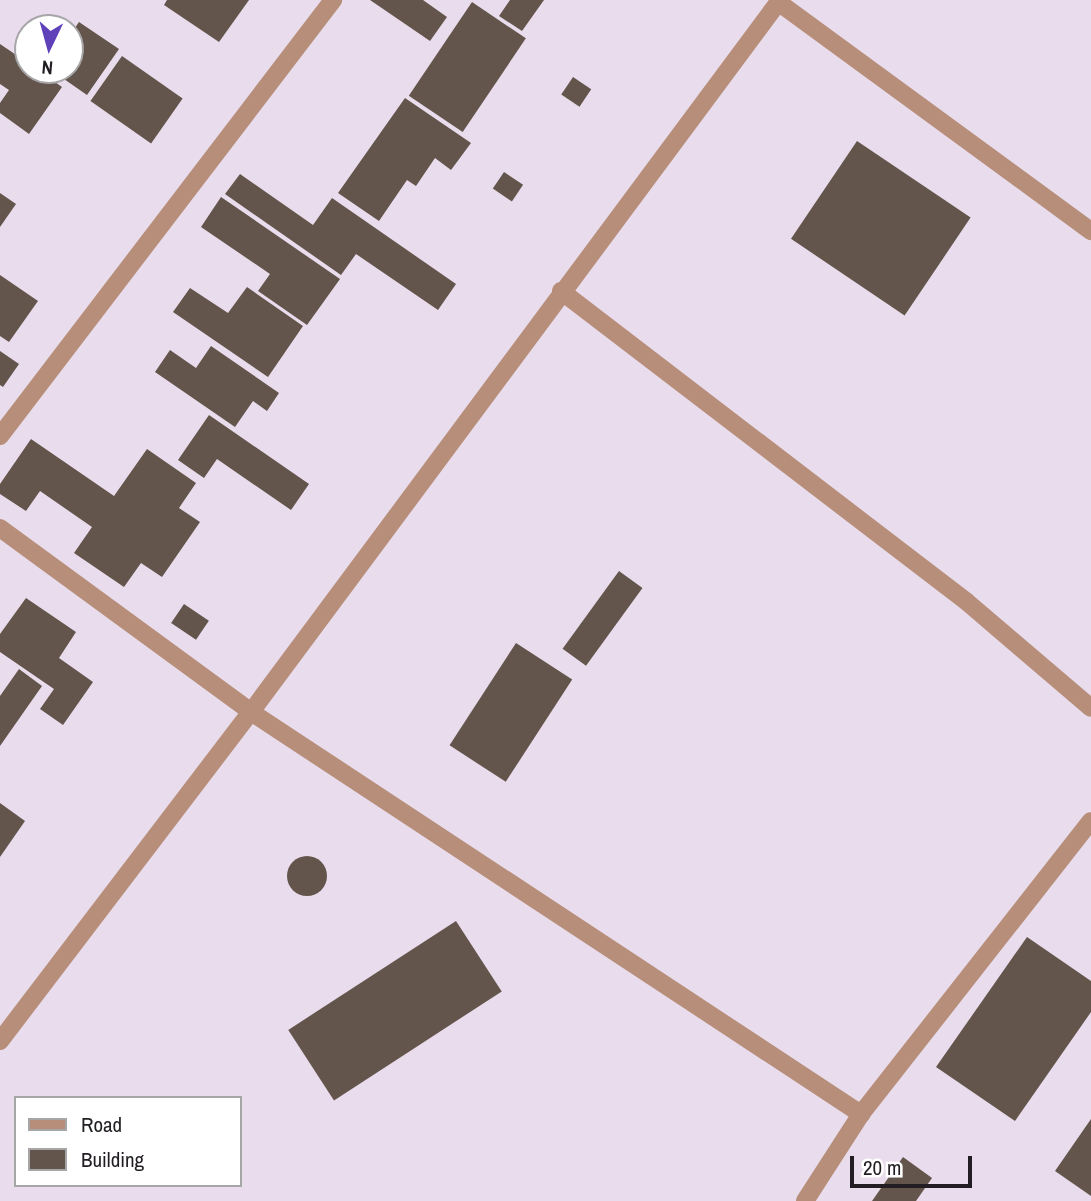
<!DOCTYPE html>
<html>
<head>
<meta charset="utf-8">
<style>
	body { margin:0 }
	#map { position:relative; width:1091px; height:1201px; overflow:hidden; background:#e9dcec; font-family:"Archivo Narrow",sans-serif }
	div>[style] { position:absolute }
	.building>* { inset:0; background:#63554b; transform-origin:0 0 }
	.round { border-radius:50% }
	.minor>* { height:18px; margin:-9px; padding:0 9px; transform-origin:9px; border-radius:9px; background:#b68e79 }
	span { translate:-50% -50%; white-space:nowrap; text-align:center; line-height:1.15; -webkit-text-stroke:7px #fff; paint-order:stroke }
	.legend { position:absolute; left:14px; top:1096px; width:228px; height:91px; box-sizing:border-box; background:#fff; border:2px solid #a6a5a7; margin:0; padding:9px 12px; list-style:none; font-size:21px; color:#211d22 }
	.legend li { display:flex; align-items:center; gap:14px; height:35px }
	.legend b { width:35px; border:2px solid #a6a5a7 }
	.north { position:absolute; left:14px; top:14px; width:70px; height:70px; box-sizing:border-box; background:#fff; border:2px solid #a6a5a7; border-radius:50%; rotate:185deg; font-size:19px; font-weight:700; line-height:28px; text-align:center; color:#211d22 }
	.north::after { content:''; display:block; margin:auto; width:24px; height:32px; background:#5f42ba; clip-path:polygon(50% 0,100% 100%,50% 72%,0 100%) }
	.scale { position:absolute; left:850px; top:1156px; width:122px; height:32px; box-sizing:border-box; border:4px solid #211d22; border-top:0; padding-left:9px; font-size:21px; line-height:24px; white-space:nowrap; color:#211d22; -webkit-text-stroke:5px #fff; paint-order:stroke }
</style>
</head>
<body>
<div id="map">
	<div class="building">
		<i style="clip-path:polygon(167px 0,249px 0,219px 42px,164px 5px)"></i>
		<i style="clip-path:polygon(370px 0,423px 0,447px 17px,430px 41px)"></i>
		<i style="clip-path:polygon(510px 0,544px 0,522px 31px,499px 16px)"></i>
		<i style="left:472px;top:2px;width:65px;height:113px;rotate:34deg"></i>
		<i style="clip-path:polygon(79px 22px,119px 49px,87px 95px,51px 70px,70px 70px,70px 35px)"></i>
		<i style="clip-path:polygon(0 44px,28px 63px,28px 70px,38px 70px,62px 87px,29px 134px,0 113px,0 103px,9px 90px,0 84px)"></i>
		<i style="left:122px;top:56px;width:74px;height:55px;rotate:35deg"></i>
		<i style="left:573px;top:77px;width:22px;height:21px;rotate:34deg"></i>
		<i style="clip-path:polygon(405px 98px,471px 143px,451px 170px,435px 158px,416px 186px,407px 180px,379px 221px,338px 193px)"></i>
		<i style="left:857px;top:141px;width:137px;height:118px;rotate:34deg"></i>
		<i style="left:504px;top:172px;width:23px;height:20px;rotate:34deg"></i>
		<i style="clip-path:polygon(240px 174px,313px 225px,332px 198px,456px 284px,438px 310px,356px 254px,341px 275px,225px 194px)"></i>
		<i style="clip-path:polygon(0 193px,16px 204px,0 227px)"></i>
		<i style="clip-path:polygon(221px 197px,340px 279px,307px 325px,258px 291px,270px 274px,201px 227px)"></i>
		<i style="clip-path:polygon(0 275px,38px 301px,9px 342px,0 336px)"></i>
		<i style="clip-path:polygon(247px 287px,303px 326px,268px 377px,173px 312px,190px 288px,228px 313px)"></i>
		<i style="clip-path:polygon(211px 346px,279px 393px,267px 411px,253px 401px,235px 427px,155px 372px,170px 350px,196px 368px)"></i>
		<i style="clip-path:polygon(0 351px,19px 364px,3px 387px,0 385px)"></i>
		<i style="clip-path:polygon(209px 415px,309px 484px,291px 510px,217px 459px,204px 478px,178px 460px)"></i>
		<i style="clip-path:polygon(31px 439px,114px 496px,147px 449px,196px 483px,179px 508px,200px 522px,162px 577px,141px 563px,124px 587px,74px 553px,92px 527px,40px 491px,26px 511px,0 494px,0 484px)"></i>
		<i style="left:619px;top:571px;width:29px;height:96px;rotate:36deg"></i>
		<i style="clip-path:polygon(26px 598px,76px 632px,59px 658px,93px 682px,63px 725px,40px 709px,54px 689px,0 652px,0 634px)"></i>
		<i style="left:184px;top:604px;width:30px;height:23px;rotate:34deg"></i>
		<i style="left:516px;top:643px;width:67px;height:122px;rotate:33deg"></i>
		<i style="clip-path:polygon(19px 669px,42px 686px,0 746px,0 696px)"></i>
		<i style="clip-path:polygon(0 803px,25px 821px,0 857px)"></i>
		<i class="round" style="left:287px;top:856px;width:40px;height:40px"></i>
		<i style="left:456px;top:921px;width:84px;height:200px;rotate:57deg"></i>
		<i style="clip-path:polygon(1027px 937px,1091px 981px,1091px 1012px,1015px 1121px,936px 1067px)"></i>
		<i style="clip-path:polygon(1091px 1119px,1091px 1196px,1055px 1171px)"></i>
		<i style="clip-path:polygon(903px 1157px,932px 1178px,916px 1201px,872px 1201px)"></i>
	</div>
	<div class="minor">
		<i style="left:778px;top:2px;width:388px;rotate:36.2deg"></i>
		<i style="left:561px;top:291px;width:511px;rotate:37.45deg"></i>
		<i style="left:967px;top:602px;width:163px;rotate:40.5deg"></i>
		<i style="left:0;top:436px;width:549px;rotate:-52.63deg"></i>
		<i style="left:0;top:528px;width:311px;rotate:36.2deg"></i>
		<i style="left:251px;top:712px;width:731px;rotate:33.39deg"></i>
		<i style="left:0;top:1041px;width:414px;rotate:-52.7deg"></i>
		<i style="left:251px;top:712px;width:887px;rotate:-53.39deg"></i>
		<i style="left:805px;top:1201px;width:103px;rotate:-57.2deg"></i>
		<i style="left:861px;top:1114px;width:372px;rotate:-51.9deg"></i>
	</div>
	<ul class="legend">
	<li><b style="height:9px;background:#b68e79"></b>Road</li>
	<li><b style="height:19px;background:#63554b"></b>Building</li>
	</ul>
	<div class="north">N</div>
	<div class="scale">20 m</div>
</div>
</body>
</html>
